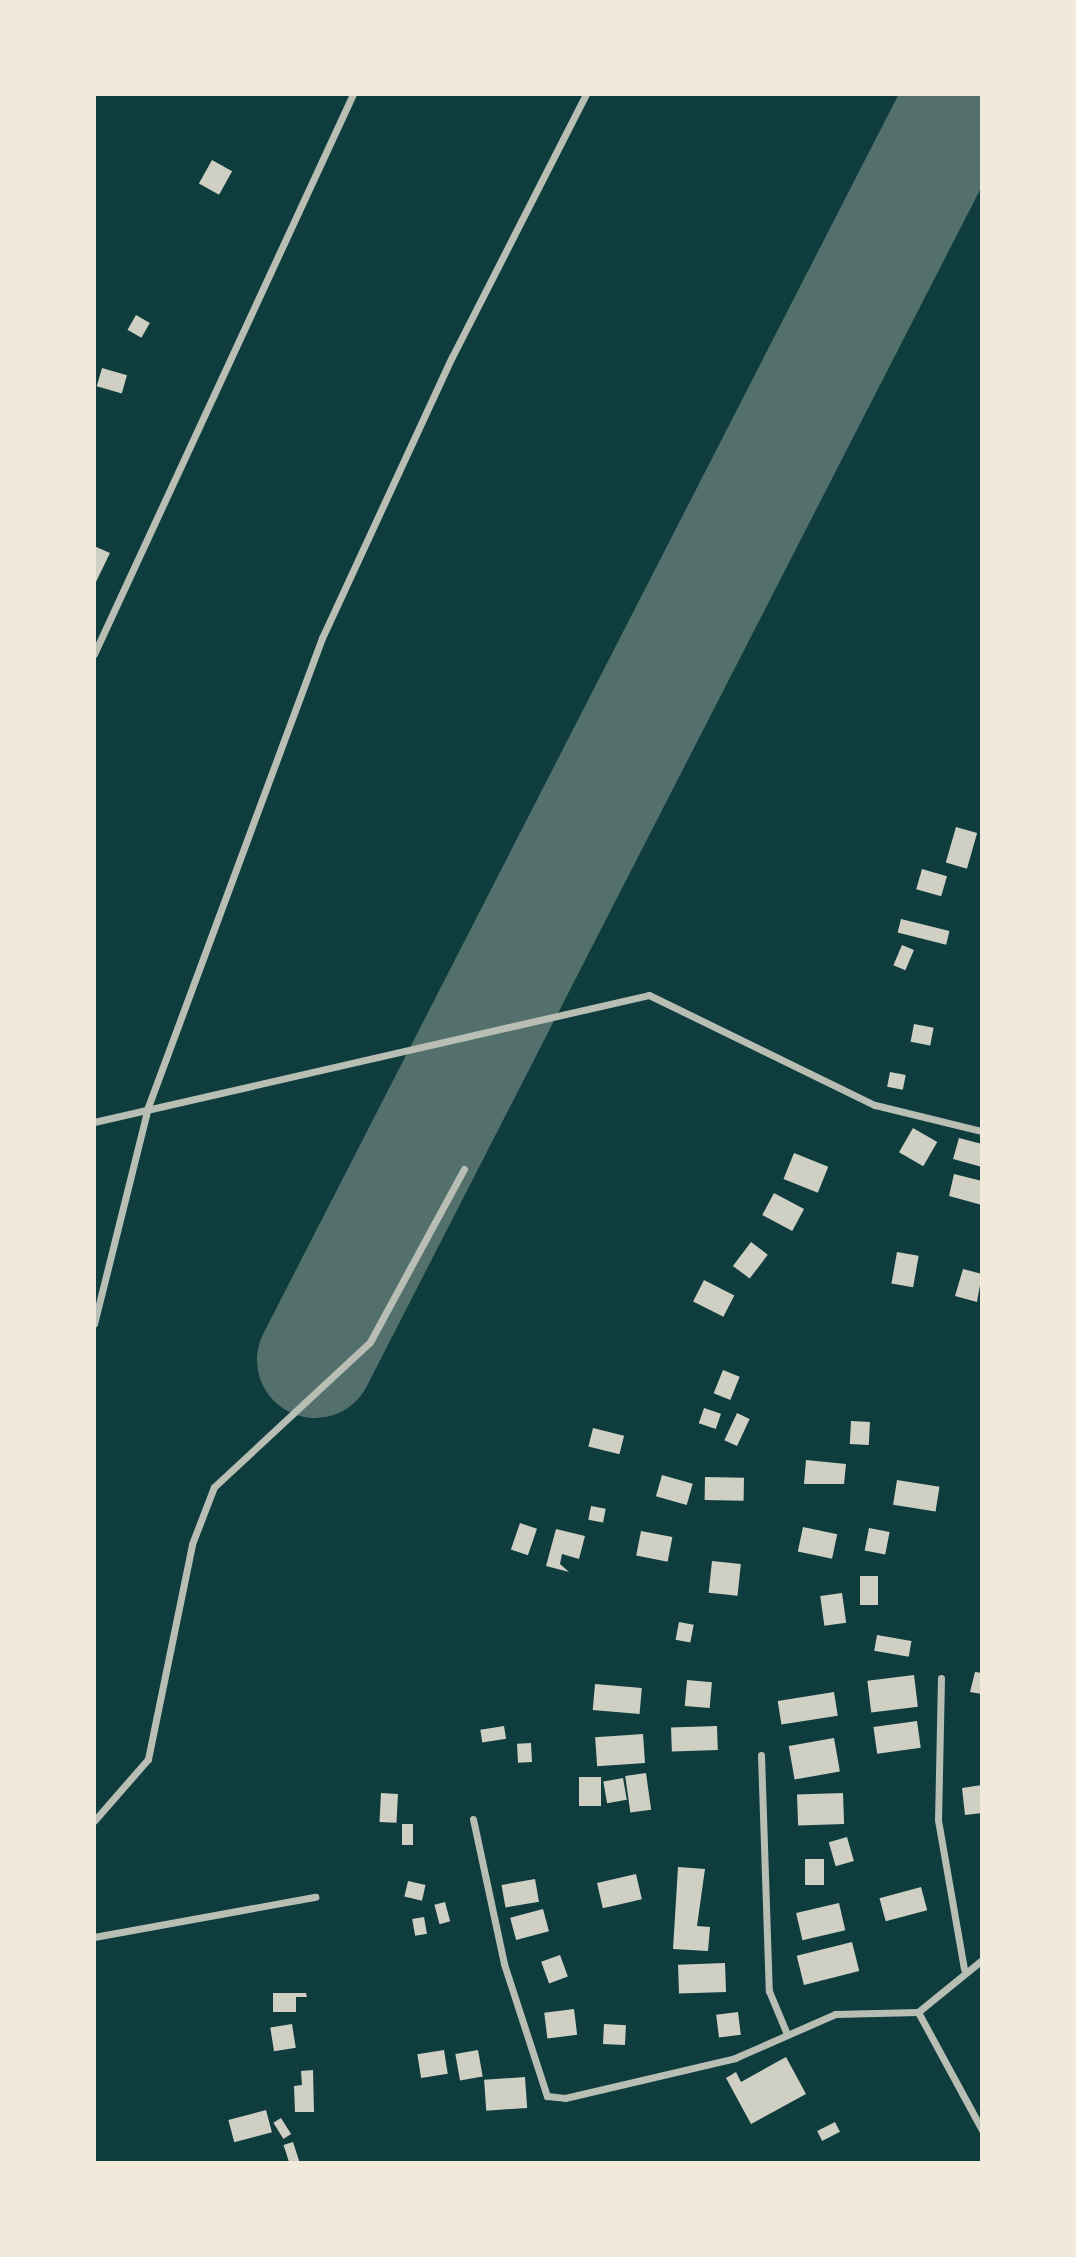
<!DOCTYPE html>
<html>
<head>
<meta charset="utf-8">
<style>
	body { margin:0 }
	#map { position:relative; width:1076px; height:2257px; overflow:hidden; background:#0f3d3e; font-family:"Fira Sans Condensed",sans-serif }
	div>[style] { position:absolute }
	.runway>* { height:116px; margin:-58px; padding:0 58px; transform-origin:58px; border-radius:58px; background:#53706d }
	.building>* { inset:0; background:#cfcfc3; transform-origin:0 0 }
	.minor>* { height:7px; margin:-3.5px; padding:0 3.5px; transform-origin:3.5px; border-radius:3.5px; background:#b8beb3 }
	span { translate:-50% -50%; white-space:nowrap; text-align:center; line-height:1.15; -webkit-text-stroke:8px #f1e9da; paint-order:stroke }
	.frame { position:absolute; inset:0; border:96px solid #f1e9da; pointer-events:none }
</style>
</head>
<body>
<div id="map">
	<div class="runway">
		<i style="left:315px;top:1360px;width:1423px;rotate:-62.86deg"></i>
	</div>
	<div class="building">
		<i style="left:212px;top:160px;width:23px;height:27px;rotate:29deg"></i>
		<i style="left:136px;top:315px;width:16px;height:17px;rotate:30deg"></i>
		<i style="left:102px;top:368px;width:26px;height:19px;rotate:16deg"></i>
		<i style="clip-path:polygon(94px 546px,110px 553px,94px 586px)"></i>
		<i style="left:956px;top:827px;width:22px;height:37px;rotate:16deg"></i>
		<i style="left:922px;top:869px;width:26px;height:21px;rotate:16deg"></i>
		<i style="left:901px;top:919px;width:50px;height:14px;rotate:14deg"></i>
		<i style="left:902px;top:945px;width:13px;height:22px;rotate:23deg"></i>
		<i style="left:914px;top:1024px;width:20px;height:18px;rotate:11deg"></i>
		<i style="left:890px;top:1072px;width:16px;height:15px;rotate:11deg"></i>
		<i style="left:913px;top:1128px;width:28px;height:28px;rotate:30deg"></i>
		<i style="clip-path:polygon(959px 1138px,982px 1144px,982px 1167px,953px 1159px)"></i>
		<i style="left:794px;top:1153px;width:37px;height:28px;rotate:22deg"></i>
		<i style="clip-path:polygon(954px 1174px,982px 1181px,982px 1205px,949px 1196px)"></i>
		<i style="left:774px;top:1193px;width:34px;height:25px;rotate:28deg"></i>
		<i style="left:751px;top:1242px;width:21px;height:30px;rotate:37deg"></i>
		<i style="left:897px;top:1252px;width:22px;height:32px;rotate:10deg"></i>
		<i style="clip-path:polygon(963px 1269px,982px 1274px,977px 1302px,955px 1296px)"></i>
		<i style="left:704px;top:1280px;width:34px;height:24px;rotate:27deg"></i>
		<i style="left:723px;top:1370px;width:18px;height:25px;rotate:22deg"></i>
		<i style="left:704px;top:1408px;width:18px;height:16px;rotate:19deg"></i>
		<i style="left:737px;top:1413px;width:14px;height:30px;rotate:25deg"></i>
		<i style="left:851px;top:1421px;width:19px;height:23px;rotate:3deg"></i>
		<i style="left:593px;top:1428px;width:32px;height:19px;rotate:14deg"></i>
		<i style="clip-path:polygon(806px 1460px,846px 1464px,844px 1484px,804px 1484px)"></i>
		<i style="left:662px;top:1475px;width:32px;height:22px;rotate:16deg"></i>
		<i style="left:705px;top:1477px;width:39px;height:23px;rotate:1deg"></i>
		<i style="left:897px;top:1480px;width:43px;height:25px;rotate:9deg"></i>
		<i style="left:591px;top:1506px;width:15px;height:14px;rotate:11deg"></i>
		<i style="left:520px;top:1523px;width:18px;height:28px;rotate:19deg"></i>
		<i style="left:803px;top:1527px;width:35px;height:25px;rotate:12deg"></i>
		<i style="left:869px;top:1528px;width:21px;height:23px;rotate:11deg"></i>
		<i style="clip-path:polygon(556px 1529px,585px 1536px,579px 1559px,562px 1554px,560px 1564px,569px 1572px,546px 1566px)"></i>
		<i style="left:641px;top:1531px;width:32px;height:25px;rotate:11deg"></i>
		<i style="left:712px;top:1561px;width:29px;height:32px;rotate:6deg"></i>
		<i style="left:860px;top:1576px;width:18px;height:29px"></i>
		<i style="left:842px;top:1593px;width:30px;height:22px;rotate:82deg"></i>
		<i style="left:679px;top:1622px;width:15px;height:18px;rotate:11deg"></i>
		<i style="left:877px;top:1635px;width:35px;height:16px;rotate:10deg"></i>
		<i style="clip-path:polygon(975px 1672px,982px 1673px,982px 1694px,970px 1692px)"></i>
		<i style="left:914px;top:1675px;width:32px;height:47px;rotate:83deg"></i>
		<i style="left:687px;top:1680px;width:25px;height:26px;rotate:5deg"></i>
		<i style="left:595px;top:1684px;width:47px;height:26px;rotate:5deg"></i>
		<i style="left:834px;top:1692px;width:24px;height:57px;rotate:81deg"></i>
		<i style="left:917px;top:1721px;width:27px;height:44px;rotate:82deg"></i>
		<i style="left:504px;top:1726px;width:13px;height:24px;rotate:81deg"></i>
		<i style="left:717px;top:1726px;width:24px;height:46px;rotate:88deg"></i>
		<i style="left:643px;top:1734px;width:29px;height:48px;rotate:86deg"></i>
		<i style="left:834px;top:1738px;width:34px;height:46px;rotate:80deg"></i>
		<i style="left:531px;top:1743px;width:19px;height:14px;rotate:87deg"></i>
		<i style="left:646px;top:1773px;width:37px;height:21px;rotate:82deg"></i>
		<i style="left:579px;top:1777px;width:22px;height:29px"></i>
		<i style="left:623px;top:1778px;width:22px;height:20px;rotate:80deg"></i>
		<i style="clip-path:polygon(982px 1785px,982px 1813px,965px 1815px,962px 1788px)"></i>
		<i style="left:381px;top:1793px;width:17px;height:29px;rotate:3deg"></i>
		<i style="left:843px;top:1793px;width:31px;height:46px;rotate:88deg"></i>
		<i style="left:402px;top:1824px;width:11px;height:21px"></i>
		<i style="left:847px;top:1837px;width:25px;height:19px;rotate:74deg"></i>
		<i style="left:805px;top:1859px;width:19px;height:26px"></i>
		<i style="clip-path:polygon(678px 1867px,705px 1869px,697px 1926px,710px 1927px,708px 1951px,673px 1949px)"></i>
		<i style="left:636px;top:1874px;width:26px;height:40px;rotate:77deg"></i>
		<i style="left:535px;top:1879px;width:23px;height:34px;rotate:80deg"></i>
		<i style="left:408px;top:1881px;width:18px;height:16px;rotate:13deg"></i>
		<i style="left:921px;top:1887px;width:24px;height:43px;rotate:75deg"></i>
		<i style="left:445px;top:1902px;width:20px;height:11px;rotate:75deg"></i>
		<i style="left:839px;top:1903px;width:28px;height:44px;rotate:77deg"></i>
		<i style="left:543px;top:1909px;width:23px;height:34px;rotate:75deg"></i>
		<i style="left:424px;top:1917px;width:17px;height:12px;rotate:80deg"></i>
		<i style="left:852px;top:1942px;width:30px;height:57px;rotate:76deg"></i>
		<i style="left:560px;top:1955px;width:23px;height:20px;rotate:70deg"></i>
		<i style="left:725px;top:1963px;width:29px;height:47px;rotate:88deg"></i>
		<i style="clip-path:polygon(273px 1993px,306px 1993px,307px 1997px,296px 1997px,296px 2012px,273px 2012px)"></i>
		<i style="left:574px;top:2009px;width:26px;height:30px;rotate:83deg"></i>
		<i style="left:738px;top:2012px;width:23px;height:22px;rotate:83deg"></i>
		<i style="left:292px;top:2024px;width:24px;height:22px;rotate:81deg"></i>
		<i style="left:604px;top:2024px;width:22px;height:20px;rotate:3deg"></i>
		<i style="left:444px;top:2050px;width:24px;height:27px;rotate:81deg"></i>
		<i style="left:478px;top:2050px;width:27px;height:23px;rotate:80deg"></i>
		<i style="clip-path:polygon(786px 2057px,806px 2094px,751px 2124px,726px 2078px,736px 2072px,741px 2082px)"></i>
		<i style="clip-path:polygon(313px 2070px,314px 2112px,295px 2112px,294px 2086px,302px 2085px,301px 2071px)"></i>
		<i style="left:525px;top:2077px;width:31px;height:41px;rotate:86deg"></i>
		<i style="left:266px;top:2110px;width:23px;height:39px;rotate:75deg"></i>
		<i style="left:281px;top:2118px;width:19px;height:9px;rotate:58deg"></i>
		<i style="left:835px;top:2122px;width:11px;height:20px;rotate:63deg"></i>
		<i style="left:293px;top:2142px;width:20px;height:10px;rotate:72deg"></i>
	</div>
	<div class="minor">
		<i style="left:94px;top:654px;width:617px;rotate:-65.18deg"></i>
		<i style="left:94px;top:1122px;width:569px;rotate:-12.89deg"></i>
		<i style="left:649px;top:995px;width:251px;rotate:26deg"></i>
		<i style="left:875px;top:1105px;width:110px;rotate:13.7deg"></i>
		<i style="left:94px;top:1324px;width:224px;rotate:-76deg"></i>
		<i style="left:148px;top:1107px;width:500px;rotate:-69.65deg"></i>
		<i style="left:322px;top:638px;width:310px;rotate:-65.2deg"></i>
		<i style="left:452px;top:357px;width:295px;rotate:-63deg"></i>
		<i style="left:941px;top:1678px;width:142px;rotate:91.2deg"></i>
		<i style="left:938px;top:1820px;width:151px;rotate:80.1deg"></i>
		<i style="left:761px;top:1755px;width:236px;rotate:88.1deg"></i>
		<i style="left:769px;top:1991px;width:47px;rotate:67.3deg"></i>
		<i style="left:473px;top:1819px;width:148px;rotate:77.9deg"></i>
		<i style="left:504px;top:1964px;width:139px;rotate:72deg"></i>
		<i style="left:547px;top:2096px;width:18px;rotate:6deg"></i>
		<i style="left:565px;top:2098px;width:175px;rotate:-13.2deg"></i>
		<i style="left:735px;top:2058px;width:109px;rotate:-23.7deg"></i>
		<i style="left:835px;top:2014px;width:83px;rotate:-1.4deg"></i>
		<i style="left:918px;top:2012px;width:82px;rotate:-39.1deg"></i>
		<i style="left:94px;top:1821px;width:82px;rotate:-48.9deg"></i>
		<i style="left:148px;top:1759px;width:219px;rotate:-78.4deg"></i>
		<i style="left:192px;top:1544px;width:61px;rotate:-68.9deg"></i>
		<i style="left:214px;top:1487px;width:213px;rotate:-42.9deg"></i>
		<i style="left:370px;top:1342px;width:197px;rotate:-61.5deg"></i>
		<i style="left:94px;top:1937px;width:225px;rotate:-10.3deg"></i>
		<i style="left:918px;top:2012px;width:134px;rotate:61.5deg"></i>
	</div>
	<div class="frame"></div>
</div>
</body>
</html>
